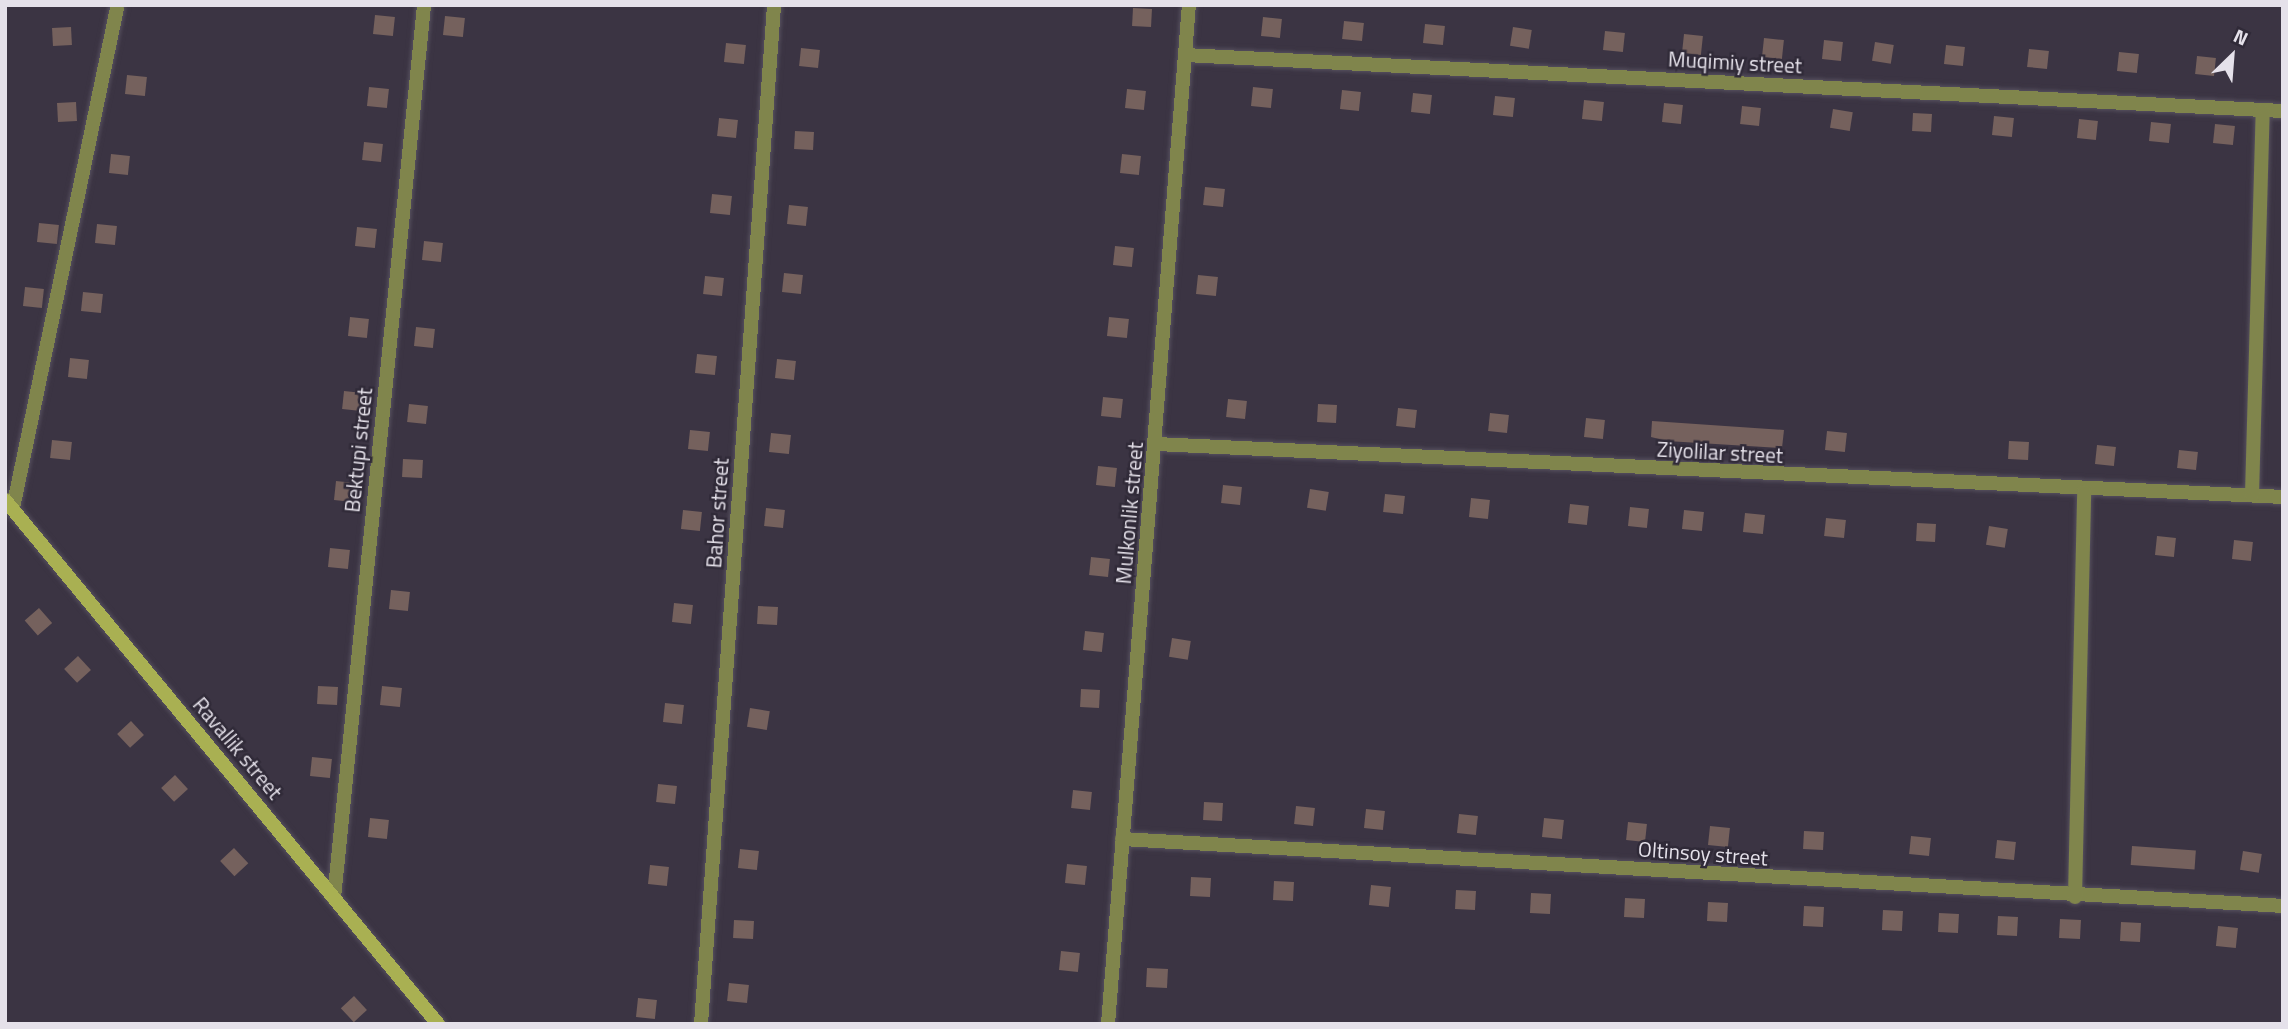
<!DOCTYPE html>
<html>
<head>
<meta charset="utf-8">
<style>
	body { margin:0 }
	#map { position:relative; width:2288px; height:1029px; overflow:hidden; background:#3b3443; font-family:"Titillium Web",sans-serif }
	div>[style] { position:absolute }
	.building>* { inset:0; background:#75615d; transform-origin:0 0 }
	.roads { filter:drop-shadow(0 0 2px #56505e) drop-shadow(0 0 2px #56505e) }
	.street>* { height:14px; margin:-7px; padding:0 7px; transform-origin:7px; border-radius:7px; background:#80854c }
	.secondary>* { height:14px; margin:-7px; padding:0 7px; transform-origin:7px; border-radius:7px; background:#a9b052 }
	span { translate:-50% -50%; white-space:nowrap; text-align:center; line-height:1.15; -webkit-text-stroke:5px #302a38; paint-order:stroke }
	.street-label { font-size:21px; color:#e5e1ea }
	.frame { position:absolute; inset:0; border:7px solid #e5e1ea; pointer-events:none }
	.north { position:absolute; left:2197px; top:21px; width:70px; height:70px; -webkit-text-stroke:5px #302a38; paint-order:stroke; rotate:25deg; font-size:19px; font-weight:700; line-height:28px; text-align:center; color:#e5e1ea }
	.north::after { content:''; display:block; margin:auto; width:24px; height:32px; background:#e5e1ea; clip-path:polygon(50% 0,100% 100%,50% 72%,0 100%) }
</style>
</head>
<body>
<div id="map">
	<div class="building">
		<i style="left:1133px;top:8px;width:19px;height:18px;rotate:3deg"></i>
		<i style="left:375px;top:15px;width:20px;height:19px;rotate:6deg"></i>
		<i style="left:445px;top:16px;width:20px;height:19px;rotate:6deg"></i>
		<i style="left:1263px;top:17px;width:19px;height:19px;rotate:6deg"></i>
		<i style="left:1344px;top:21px;width:20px;height:18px;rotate:6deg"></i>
		<i style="left:1425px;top:24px;width:20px;height:19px;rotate:6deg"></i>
		<i style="left:71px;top:27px;width:18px;height:19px;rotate:87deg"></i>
		<i style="left:1513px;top:27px;width:19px;height:19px;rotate:9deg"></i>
		<i style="left:1605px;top:31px;width:20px;height:19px;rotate:6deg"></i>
		<i style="left:1684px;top:34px;width:19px;height:19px;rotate:6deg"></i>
		<i style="left:1764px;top:38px;width:20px;height:19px;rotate:6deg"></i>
		<i style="left:1824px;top:40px;width:19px;height:19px;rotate:6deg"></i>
		<i style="left:1875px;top:42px;width:19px;height:19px;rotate:9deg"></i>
		<i style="left:726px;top:43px;width:20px;height:19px;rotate:6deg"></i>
		<i style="left:1946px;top:45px;width:19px;height:19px;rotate:6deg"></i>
		<i style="left:801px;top:48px;width:19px;height:18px;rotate:6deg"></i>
		<i style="left:2029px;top:49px;width:20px;height:18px;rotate:6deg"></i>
		<i style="left:2119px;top:52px;width:20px;height:19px;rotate:6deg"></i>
		<i style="left:2197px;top:56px;width:19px;height:18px;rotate:6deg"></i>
		<i style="left:127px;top:75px;width:20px;height:19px;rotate:6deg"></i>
		<i style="left:369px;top:87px;width:20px;height:19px;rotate:6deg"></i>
		<i style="left:1253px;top:87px;width:20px;height:19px;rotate:6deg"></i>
		<i style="left:1127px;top:89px;width:19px;height:19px;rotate:6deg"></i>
		<i style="left:1342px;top:90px;width:19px;height:19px;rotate:6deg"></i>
		<i style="left:1413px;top:93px;width:19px;height:19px;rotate:6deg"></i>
		<i style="left:1495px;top:96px;width:20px;height:19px;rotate:6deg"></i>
		<i style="left:1584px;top:100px;width:20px;height:19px;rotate:6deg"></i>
		<i style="left:76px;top:102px;width:19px;height:19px;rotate:87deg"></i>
		<i style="left:1664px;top:103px;width:19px;height:19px;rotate:6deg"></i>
		<i style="left:1742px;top:106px;width:19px;height:18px;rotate:6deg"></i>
		<i style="left:1833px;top:109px;width:20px;height:19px;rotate:9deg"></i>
		<i style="left:1913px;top:113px;width:19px;height:18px;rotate:3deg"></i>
		<i style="left:1994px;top:116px;width:20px;height:19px;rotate:6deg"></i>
		<i style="left:719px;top:118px;width:19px;height:18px;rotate:6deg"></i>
		<i style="left:2079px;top:119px;width:19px;height:19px;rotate:6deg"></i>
		<i style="left:2151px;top:122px;width:20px;height:19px;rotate:6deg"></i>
		<i style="left:2215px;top:124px;width:20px;height:19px;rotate:6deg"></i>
		<i style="left:795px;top:131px;width:19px;height:18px;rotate:3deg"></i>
		<i style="left:364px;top:142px;width:19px;height:18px;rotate:6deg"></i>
		<i style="left:111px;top:154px;width:19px;height:19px;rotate:6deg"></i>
		<i style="left:1122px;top:154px;width:19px;height:19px;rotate:6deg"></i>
		<i style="left:1205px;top:187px;width:20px;height:18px;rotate:6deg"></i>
		<i style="left:712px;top:194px;width:20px;height:19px;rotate:6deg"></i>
		<i style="left:789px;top:205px;width:19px;height:19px;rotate:6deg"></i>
		<i style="left:39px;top:223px;width:20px;height:19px;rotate:6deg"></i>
		<i style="left:97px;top:224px;width:20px;height:19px;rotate:6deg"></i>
		<i style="left:357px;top:227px;width:20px;height:19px;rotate:6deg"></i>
		<i style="left:424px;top:241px;width:19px;height:19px;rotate:6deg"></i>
		<i style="left:1115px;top:246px;width:19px;height:19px;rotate:6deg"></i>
		<i style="left:784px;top:273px;width:19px;height:19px;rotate:6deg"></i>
		<i style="left:1198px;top:275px;width:20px;height:19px;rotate:6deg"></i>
		<i style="left:705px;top:276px;width:19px;height:18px;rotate:6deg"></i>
		<i style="left:25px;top:287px;width:19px;height:19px;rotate:6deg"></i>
		<i style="left:83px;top:292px;width:20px;height:19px;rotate:6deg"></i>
		<i style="left:350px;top:317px;width:19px;height:19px;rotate:6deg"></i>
		<i style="left:1109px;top:317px;width:20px;height:19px;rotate:6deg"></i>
		<i style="left:416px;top:327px;width:19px;height:19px;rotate:6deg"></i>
		<i style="left:697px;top:354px;width:20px;height:19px;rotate:6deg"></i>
		<i style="left:70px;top:358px;width:19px;height:19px;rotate:6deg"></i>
		<i style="left:777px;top:359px;width:19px;height:19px;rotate:6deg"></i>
		<i style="left:344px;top:391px;width:19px;height:18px;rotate:6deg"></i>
		<i style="left:1103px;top:397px;width:20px;height:19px;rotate:6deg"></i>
		<i style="left:1228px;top:399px;width:19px;height:18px;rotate:6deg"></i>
		<i style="left:409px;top:404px;width:19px;height:18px;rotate:6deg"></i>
		<i style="left:1318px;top:404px;width:19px;height:18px;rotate:3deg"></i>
		<i style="left:1398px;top:408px;width:19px;height:18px;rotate:6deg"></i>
		<i style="left:1490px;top:413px;width:19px;height:18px;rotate:6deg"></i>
		<i style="left:1586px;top:418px;width:19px;height:19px;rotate:6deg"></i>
		<i style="clip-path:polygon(1652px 421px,1784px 430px,1782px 448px,1667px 441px,1651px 437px)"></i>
		<i style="left:690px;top:430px;width:20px;height:19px;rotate:6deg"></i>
		<i style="left:1827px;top:431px;width:20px;height:19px;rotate:6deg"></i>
		<i style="left:771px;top:433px;width:20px;height:19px;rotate:6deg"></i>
		<i style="left:52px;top:440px;width:20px;height:18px;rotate:6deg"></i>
		<i style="left:2009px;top:441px;width:20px;height:18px;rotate:3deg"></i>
		<i style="left:2097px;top:445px;width:19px;height:19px;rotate:6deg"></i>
		<i style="left:2179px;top:450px;width:19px;height:18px;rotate:6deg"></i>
		<i style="left:403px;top:459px;width:20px;height:18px;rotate:3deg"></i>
		<i style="left:1098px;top:466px;width:19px;height:19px;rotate:6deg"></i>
		<i style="left:336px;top:481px;width:19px;height:19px;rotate:6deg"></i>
		<i style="left:1223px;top:485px;width:19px;height:18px;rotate:6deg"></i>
		<i style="left:1310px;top:489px;width:19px;height:19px;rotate:9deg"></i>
		<i style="left:1385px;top:494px;width:20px;height:18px;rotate:6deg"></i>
		<i style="left:1471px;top:498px;width:19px;height:19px;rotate:6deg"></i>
		<i style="left:1570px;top:504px;width:19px;height:19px;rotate:6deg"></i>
		<i style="left:1630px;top:507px;width:19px;height:19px;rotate:6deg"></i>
		<i style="left:766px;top:508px;width:19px;height:18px;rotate:6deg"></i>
		<i style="left:683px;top:510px;width:19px;height:19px;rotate:6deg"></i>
		<i style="left:1684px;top:510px;width:20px;height:19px;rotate:6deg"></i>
		<i style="left:1745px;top:513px;width:20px;height:19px;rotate:6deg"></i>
		<i style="left:1826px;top:518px;width:20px;height:18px;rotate:6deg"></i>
		<i style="left:1917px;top:523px;width:19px;height:18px;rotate:3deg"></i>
		<i style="left:1989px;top:526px;width:19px;height:19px;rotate:9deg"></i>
		<i style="left:2157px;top:536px;width:19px;height:19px;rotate:6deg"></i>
		<i style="left:2234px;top:540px;width:19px;height:19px;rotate:6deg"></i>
		<i style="left:330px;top:548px;width:20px;height:19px;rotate:6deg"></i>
		<i style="left:1091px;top:557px;width:19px;height:18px;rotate:6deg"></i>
		<i style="left:391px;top:590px;width:19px;height:19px;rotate:6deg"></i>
		<i style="left:674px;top:603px;width:19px;height:19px;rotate:6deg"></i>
		<i style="left:758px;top:606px;width:20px;height:18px;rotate:3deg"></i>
		<i style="left:39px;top:608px;width:20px;height:19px;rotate:49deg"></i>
		<i style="left:1085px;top:631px;width:19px;height:19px;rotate:6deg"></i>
		<i style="left:1172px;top:638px;width:19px;height:19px;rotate:9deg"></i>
		<i style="left:78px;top:656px;width:19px;height:19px;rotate:47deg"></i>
		<i style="left:318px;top:686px;width:20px;height:18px;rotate:3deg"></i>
		<i style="left:382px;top:686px;width:20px;height:19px;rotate:6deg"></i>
		<i style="left:1081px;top:689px;width:19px;height:18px;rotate:3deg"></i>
		<i style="left:665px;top:703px;width:19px;height:19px;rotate:6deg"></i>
		<i style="left:750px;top:708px;width:20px;height:19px;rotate:9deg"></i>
		<i style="left:131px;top:721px;width:19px;height:19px;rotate:47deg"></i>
		<i style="left:312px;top:757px;width:20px;height:19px;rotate:6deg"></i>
		<i style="left:175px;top:775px;width:19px;height:19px;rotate:47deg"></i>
		<i style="left:658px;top:784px;width:19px;height:18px;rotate:6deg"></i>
		<i style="left:1073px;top:790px;width:19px;height:18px;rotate:6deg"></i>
		<i style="left:1204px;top:802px;width:19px;height:18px;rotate:3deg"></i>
		<i style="left:1296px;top:806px;width:19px;height:18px;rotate:6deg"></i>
		<i style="left:1366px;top:809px;width:19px;height:19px;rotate:6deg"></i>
		<i style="left:1459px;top:814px;width:19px;height:19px;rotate:6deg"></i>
		<i style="left:370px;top:818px;width:19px;height:19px;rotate:6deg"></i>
		<i style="left:1544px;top:818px;width:20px;height:19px;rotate:6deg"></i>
		<i style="left:1628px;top:822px;width:19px;height:18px;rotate:6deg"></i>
		<i style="left:1710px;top:826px;width:20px;height:19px;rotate:6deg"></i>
		<i style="left:1804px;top:831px;width:20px;height:18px;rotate:3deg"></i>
		<i style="left:1911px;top:836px;width:20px;height:18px;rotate:6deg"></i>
		<i style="left:1997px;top:840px;width:19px;height:18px;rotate:6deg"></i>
		<i style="left:2132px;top:846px;width:64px;height:19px;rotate:4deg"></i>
		<i style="left:234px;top:848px;width:21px;height:19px;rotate:47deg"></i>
		<i style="left:740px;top:849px;width:19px;height:19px;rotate:6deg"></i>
		<i style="left:2243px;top:851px;width:19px;height:19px;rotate:9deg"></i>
		<i style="left:1067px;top:864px;width:20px;height:19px;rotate:6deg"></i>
		<i style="left:650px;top:865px;width:19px;height:19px;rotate:6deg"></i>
		<i style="left:1191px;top:877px;width:20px;height:19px;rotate:3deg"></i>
		<i style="left:1274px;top:881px;width:20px;height:19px;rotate:3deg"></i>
		<i style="left:1371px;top:885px;width:20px;height:20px;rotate:6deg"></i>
		<i style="left:1456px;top:890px;width:20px;height:19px;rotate:3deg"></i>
		<i style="left:1531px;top:893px;width:20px;height:20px;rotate:3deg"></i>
		<i style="left:1625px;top:898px;width:20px;height:19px;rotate:3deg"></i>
		<i style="left:1708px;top:902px;width:20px;height:19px;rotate:3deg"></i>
		<i style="left:1804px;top:906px;width:20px;height:20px;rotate:3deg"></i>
		<i style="left:1883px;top:910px;width:20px;height:20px;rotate:3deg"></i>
		<i style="left:1939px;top:913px;width:20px;height:19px;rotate:3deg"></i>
		<i style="left:1998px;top:916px;width:20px;height:19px;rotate:3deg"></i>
		<i style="left:2060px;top:919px;width:21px;height:19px;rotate:3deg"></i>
		<i style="left:734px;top:920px;width:20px;height:18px;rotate:3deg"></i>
		<i style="left:2121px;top:922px;width:20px;height:19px;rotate:3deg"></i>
		<i style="left:2218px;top:926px;width:20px;height:20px;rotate:6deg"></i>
		<i style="left:1061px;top:951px;width:19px;height:19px;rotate:6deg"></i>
		<i style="left:1147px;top:968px;width:21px;height:19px;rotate:3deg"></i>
		<i style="left:729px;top:983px;width:20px;height:18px;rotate:6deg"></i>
		<i style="left:354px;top:996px;width:19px;height:18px;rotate:47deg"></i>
		<i style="left:638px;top:998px;width:19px;height:19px;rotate:6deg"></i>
	</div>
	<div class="roads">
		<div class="street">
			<i style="left:1185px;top:55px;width:1099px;rotate:2.92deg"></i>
			<i style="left:1156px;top:444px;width:1128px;rotate:2.69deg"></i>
			<i style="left:2252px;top:495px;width:384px;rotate:-88.4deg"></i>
			<i style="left:13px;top:508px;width:511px;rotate:-78.25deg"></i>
			<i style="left:1122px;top:839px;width:1163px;rotate:3.3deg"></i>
			<i style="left:2075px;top:897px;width:405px;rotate:-88.7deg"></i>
			<i style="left:334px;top:898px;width:898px;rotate:-84.24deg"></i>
			<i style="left:701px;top:1024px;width:1022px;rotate:-85.9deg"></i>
			<i style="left:1108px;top:1024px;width:1022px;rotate:-85.46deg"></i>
		</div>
		<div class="secondary">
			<i style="left:5px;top:500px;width:680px;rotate:50.43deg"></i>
		</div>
	</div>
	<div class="street-label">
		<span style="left:1735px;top:62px;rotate:3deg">Muqimiy street</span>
		<span style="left:358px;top:450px;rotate:-84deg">Bektupi street</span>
		<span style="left:1720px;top:452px;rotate:3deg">Ziyolilar street</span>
		<span style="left:717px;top:513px;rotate:-86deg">Bahor street</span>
		<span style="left:1129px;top:513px;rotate:-85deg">Mulkonlik street</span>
		<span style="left:238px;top:748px;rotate:50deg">Ravallik street</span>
		<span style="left:1703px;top:853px;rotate:4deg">Oltinsoy street</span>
	</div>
	<div class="frame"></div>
	<div class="north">N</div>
</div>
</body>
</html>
